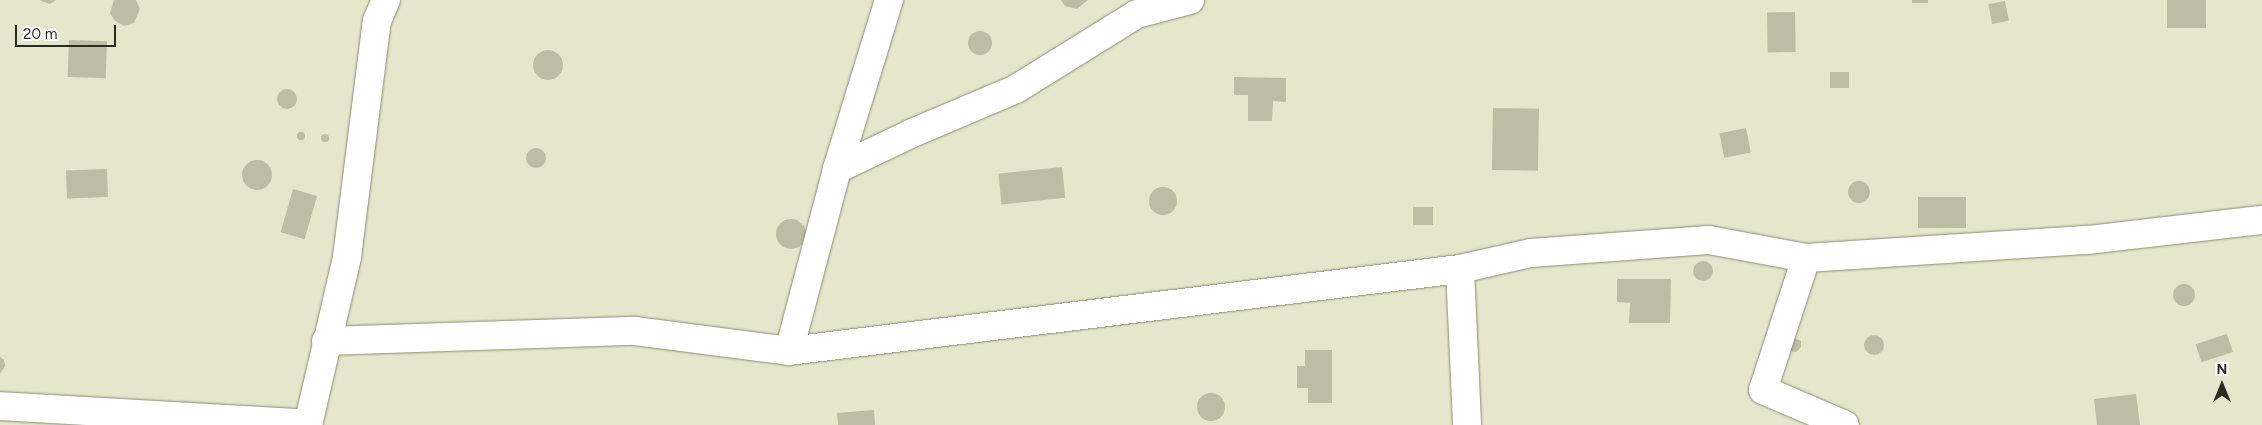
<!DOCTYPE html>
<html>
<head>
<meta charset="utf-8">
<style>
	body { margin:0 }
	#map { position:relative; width:2262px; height:425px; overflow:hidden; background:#e4e7cc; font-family:Figtree,sans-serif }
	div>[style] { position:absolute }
	.building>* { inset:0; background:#bbbda4; transform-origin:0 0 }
	.round { border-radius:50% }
	.roads { filter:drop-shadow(0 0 1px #8a8c74) drop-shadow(0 0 1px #8a8c74) }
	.minor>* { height:28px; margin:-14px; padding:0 14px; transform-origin:14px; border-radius:14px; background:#fff }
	span { translate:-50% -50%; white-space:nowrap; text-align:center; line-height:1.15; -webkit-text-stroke:4px #fff; paint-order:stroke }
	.north { position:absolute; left:2197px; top:360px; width:50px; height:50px; -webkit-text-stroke:4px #fff; paint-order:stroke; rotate:0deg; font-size:14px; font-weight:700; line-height:20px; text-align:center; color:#2a2b21 }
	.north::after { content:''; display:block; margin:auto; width:18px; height:22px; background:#2a2b21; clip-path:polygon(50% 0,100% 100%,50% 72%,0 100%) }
	.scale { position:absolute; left:15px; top:25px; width:101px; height:22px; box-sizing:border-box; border:2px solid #2a2b21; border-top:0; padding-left:6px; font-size:15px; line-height:18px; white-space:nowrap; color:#2a2b21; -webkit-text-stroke:4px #fff; paint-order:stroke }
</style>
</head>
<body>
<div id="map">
	<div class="building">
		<i style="clip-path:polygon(39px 0,56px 0,50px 4px)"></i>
		<i style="clip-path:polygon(114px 0,136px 0,140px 9px,134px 23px,124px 26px,115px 21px,110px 13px)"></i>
		<i style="clip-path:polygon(1061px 0,1088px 0,1077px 9px,1065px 6px)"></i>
		<i style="left:1912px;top:0;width:16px;height:3px"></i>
		<i style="left:2167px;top:0;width:39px;height:28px"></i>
		<i style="left:2005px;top:1px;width:20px;height:17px;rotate:79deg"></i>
		<i style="left:1795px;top:12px;width:40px;height:28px;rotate:89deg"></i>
		<i class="round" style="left:968px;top:31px;width:24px;height:24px"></i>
		<i style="left:69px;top:40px;width:38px;height:37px;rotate:2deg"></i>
		<i class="round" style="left:533px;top:50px;width:30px;height:30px"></i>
		<i style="left:1830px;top:72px;width:19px;height:16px"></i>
		<i style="clip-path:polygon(1234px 77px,1286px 78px,1286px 102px,1273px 101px,1272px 121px,1248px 121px,1248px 95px,1234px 95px)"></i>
		<i class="round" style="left:277px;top:89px;width:20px;height:20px"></i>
		<i style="left:1493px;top:108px;width:46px;height:62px;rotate:1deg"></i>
		<i style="left:1746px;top:128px;width:25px;height:27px;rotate:79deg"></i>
		<i class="round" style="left:297px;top:132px;width:8px;height:8px"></i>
		<i class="round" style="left:321px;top:134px;width:8px;height:8px"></i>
		<i class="round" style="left:526px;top:148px;width:20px;height:20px"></i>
		<i class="round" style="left:242px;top:160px;width:30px;height:30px"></i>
		<i style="left:1062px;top:167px;width:31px;height:64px;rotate:84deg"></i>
		<i style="left:107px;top:169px;width:28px;height:41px;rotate:88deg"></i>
		<i class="round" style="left:1848px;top:181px;width:22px;height:22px"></i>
		<i class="round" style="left:1149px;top:187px;width:28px;height:28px"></i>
		<i style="left:293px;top:189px;width:25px;height:45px;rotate:16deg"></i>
		<i style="left:1918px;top:197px;width:48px;height:31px"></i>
		<i style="left:1433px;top:207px;width:18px;height:20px;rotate:90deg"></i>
		<i class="round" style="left:776px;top:219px;width:30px;height:30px"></i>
		<i class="round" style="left:1693px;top:261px;width:20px;height:20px"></i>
		<i style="clip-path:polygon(1617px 279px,1671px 279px,1670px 323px,1629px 323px,1630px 303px,1617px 302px)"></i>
		<i class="round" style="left:2173px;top:284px;width:22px;height:22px"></i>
		<i style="left:2227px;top:334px;width:19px;height:33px;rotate:72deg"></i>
		<i class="round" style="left:1864px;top:335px;width:20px;height:20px"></i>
		<i style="clip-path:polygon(1792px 337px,1801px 341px,1801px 347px,1796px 352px,1788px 351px)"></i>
		<i style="clip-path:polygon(1305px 350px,1332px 350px,1332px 403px,1308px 403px,1308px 388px,1297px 388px,1297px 366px,1305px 366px)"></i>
		<i style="clip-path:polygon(0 357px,4px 360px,5px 366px,0 374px)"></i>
		<i class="round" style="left:1197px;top:393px;width:28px;height:28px"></i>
		<i style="clip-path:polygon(2136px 394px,2140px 425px,2097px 425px,2094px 399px)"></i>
		<i style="clip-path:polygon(874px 410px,875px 425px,838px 425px,837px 413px)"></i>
	</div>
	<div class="roads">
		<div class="minor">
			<i style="left:837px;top:169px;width:81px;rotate:-25.6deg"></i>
			<i style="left:910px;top:134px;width:115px;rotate:-23deg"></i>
			<i style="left:1016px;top:89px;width:142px;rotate:-31.8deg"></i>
			<i style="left:1137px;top:14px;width:55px;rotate:-14.8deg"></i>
			<i style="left:1806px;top:258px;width:139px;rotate:108deg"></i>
			<i style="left:1763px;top:390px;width:89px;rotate:23.1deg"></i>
			<i style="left:1460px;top:269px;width:156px;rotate:87.4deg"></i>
			<i style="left:326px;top:341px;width:309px;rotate:-1.9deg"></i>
			<i style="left:635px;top:331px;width:155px;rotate:7.4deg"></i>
			<i style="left:789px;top:351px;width:676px;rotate:-6.97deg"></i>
			<i style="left:1460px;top:269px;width:73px;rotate:-12.7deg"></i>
			<i style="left:1531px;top:253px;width:178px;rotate:-4.2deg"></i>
			<i style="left:1709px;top:240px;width:99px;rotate:10.5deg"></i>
			<i style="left:1806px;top:258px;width:283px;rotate:-3.7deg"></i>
			<i style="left:2088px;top:240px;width:175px;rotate:-6.6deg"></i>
			<i style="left:789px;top:351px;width:188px;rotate:-75.2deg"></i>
			<i style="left:837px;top:169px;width:177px;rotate:-72.9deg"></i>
			<i style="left:0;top:406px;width:309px;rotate:3.3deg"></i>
			<i style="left:308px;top:425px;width:172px;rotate:-76.9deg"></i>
			<i style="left:347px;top:257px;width:238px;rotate:-82.8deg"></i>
			<i style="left:377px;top:21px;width:23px;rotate:-67deg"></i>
		</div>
	</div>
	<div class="north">N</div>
	<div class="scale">20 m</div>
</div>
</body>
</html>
